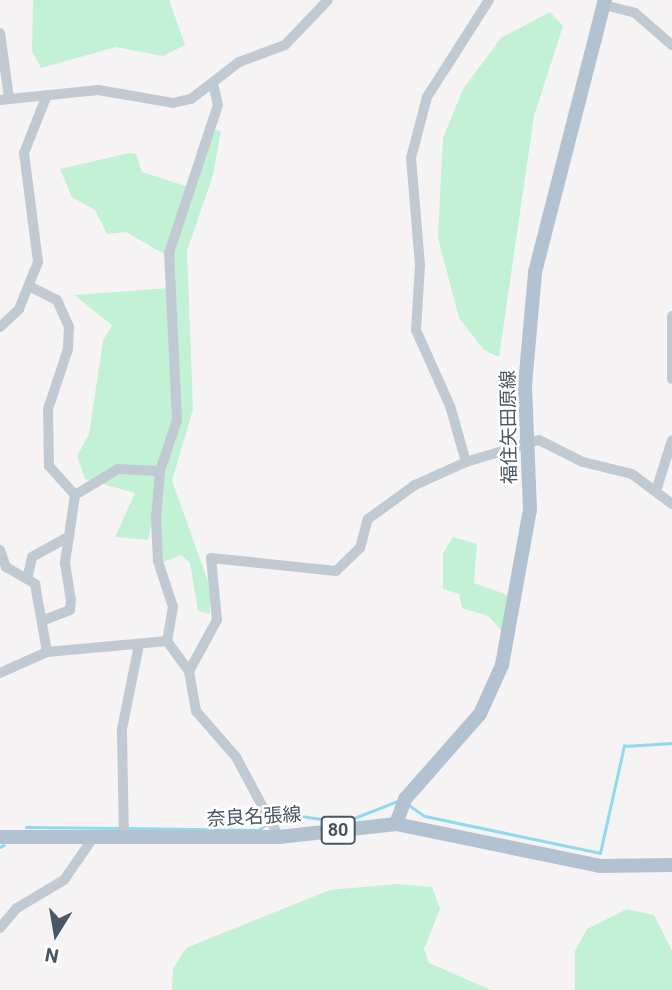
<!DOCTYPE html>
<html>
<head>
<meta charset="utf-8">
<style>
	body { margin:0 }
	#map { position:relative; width:672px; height:990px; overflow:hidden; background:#f5f3f3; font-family:Roboto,"Noto Sans JP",sans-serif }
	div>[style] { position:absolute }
	.green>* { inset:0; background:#c3f1d5 }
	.stream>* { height:2.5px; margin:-1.25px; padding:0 1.25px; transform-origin:1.25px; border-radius:1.25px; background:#90daee }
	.minor>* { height:10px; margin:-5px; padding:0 5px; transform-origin:5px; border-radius:5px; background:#c1cad2 }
	.major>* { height:14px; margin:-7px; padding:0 7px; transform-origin:7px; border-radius:7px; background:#b3c2d1 }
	span { translate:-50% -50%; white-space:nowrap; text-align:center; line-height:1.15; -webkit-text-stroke:5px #fff; paint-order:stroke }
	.shield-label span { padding:2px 5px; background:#fff; border:2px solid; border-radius:5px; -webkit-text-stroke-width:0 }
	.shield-label { font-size:18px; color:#4a5661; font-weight:700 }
	.street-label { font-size:19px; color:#4a5661 }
	.north { position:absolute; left:21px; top:899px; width:70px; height:70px; -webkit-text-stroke:5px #fff; paint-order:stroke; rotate:191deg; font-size:19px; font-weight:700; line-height:28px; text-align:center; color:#4a5661 }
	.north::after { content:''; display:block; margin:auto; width:24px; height:32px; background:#4a5661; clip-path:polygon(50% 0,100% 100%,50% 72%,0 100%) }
</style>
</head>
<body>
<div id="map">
	<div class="green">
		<i style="clip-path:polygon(33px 0,169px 0,185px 45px,163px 56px,116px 47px,41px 68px,32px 51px)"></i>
		<i style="clip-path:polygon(550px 12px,563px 26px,534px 116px,499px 357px,484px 350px,459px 318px,438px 238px,443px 138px,463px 89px,501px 38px)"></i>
		<i style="clip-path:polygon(214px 129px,221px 131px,213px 175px,187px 251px,193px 409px,172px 481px,210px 587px,210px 614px,198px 611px,190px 563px,181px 555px,163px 562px,160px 529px,151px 527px,148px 540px,115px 537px,135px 493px,85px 479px,77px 456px,89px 434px,103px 341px,112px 325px,74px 295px,170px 288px,173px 259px,126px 232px,107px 234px,95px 210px,72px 197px,60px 169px,130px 153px,136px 154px,142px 172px,195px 189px)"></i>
		<i style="clip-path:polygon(453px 537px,477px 544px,474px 583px,510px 596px,503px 632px,488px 616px,462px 608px,459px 594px,443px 589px,443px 553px)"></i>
		<i style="clip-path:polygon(396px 884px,432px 887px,440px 909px,424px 949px,429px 963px,491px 990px,172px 990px,173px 969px,186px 948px,330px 890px)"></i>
		<i style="clip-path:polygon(627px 909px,654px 915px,672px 951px,672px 990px,575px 990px,575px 951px,587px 929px)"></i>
	</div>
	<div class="stream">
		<i style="left:409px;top:805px;width:19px;rotate:35deg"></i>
		<i style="left:425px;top:816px;width:179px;rotate:11.9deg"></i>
		<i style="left:600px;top:853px;width:110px;rotate:-77.4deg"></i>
		<i style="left:624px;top:746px;width:48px;rotate:-3.6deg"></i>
		<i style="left:275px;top:819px;width:18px;rotate:-13deg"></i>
		<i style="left:293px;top:815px;width:51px;rotate:7.8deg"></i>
		<i style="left:344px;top:822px;width:60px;rotate:-21.4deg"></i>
		<i style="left:26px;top:827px;width:95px;rotate:0.6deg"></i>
		<i style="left:127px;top:828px;width:131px;rotate:0.9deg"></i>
		<i style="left:258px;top:830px;width:13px;rotate:-32deg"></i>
		<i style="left:0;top:847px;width:4px;rotate:-27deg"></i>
	</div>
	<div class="minor">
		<i style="left:604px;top:5px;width:32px;rotate:14deg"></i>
		<i style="left:635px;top:13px;width:49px;rotate:40.9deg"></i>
		<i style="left:0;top:33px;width:66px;rotate:82.1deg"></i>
		<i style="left:0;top:100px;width:99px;rotate:-5.8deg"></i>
		<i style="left:98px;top:90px;width:76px;rotate:9.8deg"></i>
		<i style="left:173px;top:103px;width:18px;rotate:-13deg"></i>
		<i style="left:191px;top:99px;width:61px;rotate:-37.6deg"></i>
		<i style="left:239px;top:62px;width:49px;rotate:-20.3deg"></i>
		<i style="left:285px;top:45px;width:62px;rotate:-46.3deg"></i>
		<i style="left:29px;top:286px;width:31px;rotate:27deg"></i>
		<i style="left:57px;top:300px;width:30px;rotate:66deg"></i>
		<i style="left:69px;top:327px;width:22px;rotate:93deg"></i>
		<i style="left:68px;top:349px;width:63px;rotate:108.4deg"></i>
		<i style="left:48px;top:409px;width:57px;rotate:89deg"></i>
		<i style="left:49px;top:466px;width:39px;rotate:48deg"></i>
		<i style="left:75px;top:495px;width:69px;rotate:98.4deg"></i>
		<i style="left:65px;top:563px;width:36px;rotate:81deg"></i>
		<i style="left:71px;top:599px;width:11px;rotate:95deg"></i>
		<i style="left:70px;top:610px;width:28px;rotate:159deg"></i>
		<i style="left:672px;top:316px;width:63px;rotate:90deg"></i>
		<i style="left:0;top:327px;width:26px;rotate:-43deg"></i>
		<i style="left:19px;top:309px;width:51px;rotate:-68deg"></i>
		<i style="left:38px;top:262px;width:110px;rotate:-97.3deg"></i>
		<i style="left:24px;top:153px;width:62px;rotate:-68.4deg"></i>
		<i style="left:466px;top:462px;width:58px;rotate:-105.9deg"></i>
		<i style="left:450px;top:406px;width:83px;rotate:-114.1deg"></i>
		<i style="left:416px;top:330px;width:65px;rotate:-86.5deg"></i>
		<i style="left:420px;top:265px;width:107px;rotate:-94.8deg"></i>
		<i style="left:411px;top:158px;width:63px;rotate:-75.3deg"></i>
		<i style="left:427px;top:97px;width:115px;rotate:-57.4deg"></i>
		<i style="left:656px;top:491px;width:53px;rotate:-72.6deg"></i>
		<i style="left:75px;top:495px;width:50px;rotate:-31.2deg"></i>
		<i style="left:118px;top:469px;width:42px;rotate:2.7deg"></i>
		<i style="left:0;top:550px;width:18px;rotate:71deg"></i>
		<i style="left:6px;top:567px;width:34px;rotate:30deg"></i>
		<i style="left:35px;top:584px;width:69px;rotate:80deg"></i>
		<i style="left:28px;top:575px;width:18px;rotate:-77deg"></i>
		<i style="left:32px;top:557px;width:43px;rotate:-28.9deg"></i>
		<i style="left:167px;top:641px;width:35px;rotate:-80deg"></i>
		<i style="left:173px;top:607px;width:48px;rotate:-108.1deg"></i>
		<i style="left:158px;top:561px;width:43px;rotate:-92.7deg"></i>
		<i style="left:156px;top:518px;width:47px;rotate:-85.1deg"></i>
		<i style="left:160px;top:471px;width:54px;rotate:-71.6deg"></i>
		<i style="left:177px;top:420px;width:167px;rotate:-92.7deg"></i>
		<i style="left:169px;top:253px;width:156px;rotate:-71.7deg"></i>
		<i style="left:218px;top:105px;width:18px;rotate:-103deg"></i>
		<i style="left:189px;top:671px;width:58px;rotate:-61.2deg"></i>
		<i style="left:217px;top:620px;width:62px;rotate:-95.5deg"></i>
		<i style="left:211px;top:558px;width:126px;rotate:5.9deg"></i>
		<i style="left:336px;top:571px;width:33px;rotate:-44deg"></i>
		<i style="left:360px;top:548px;width:30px;rotate:-75deg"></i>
		<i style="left:368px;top:519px;width:58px;rotate:-35.9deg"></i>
		<i style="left:415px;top:485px;width:56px;rotate:-24.3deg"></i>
		<i style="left:466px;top:462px;width:76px;rotate:-16.8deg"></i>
		<i style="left:539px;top:440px;width:49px;rotate:26.6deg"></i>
		<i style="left:583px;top:462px;width:50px;rotate:13.8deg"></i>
		<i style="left:632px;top:474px;width:50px;rotate:36.9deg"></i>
		<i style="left:0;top:673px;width:51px;rotate:-24.1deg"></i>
		<i style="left:47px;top:652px;width:121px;rotate:-5.2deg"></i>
		<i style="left:167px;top:641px;width:37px;rotate:54deg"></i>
		<i style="left:189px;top:671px;width:41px;rotate:80.1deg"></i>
		<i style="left:196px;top:711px;width:61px;rotate:49deg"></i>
		<i style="left:236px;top:757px;width:91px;rotate:61.7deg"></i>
		<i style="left:124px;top:838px;width:109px;rotate:-91.1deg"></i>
		<i style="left:122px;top:729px;width:86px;rotate:-78.6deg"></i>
		<i style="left:0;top:928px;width:26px;rotate:-50deg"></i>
		<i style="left:17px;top:908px;width:55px;rotate:-30.8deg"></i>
		<i style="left:64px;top:880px;width:51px;rotate:-55.4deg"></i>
	</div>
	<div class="major">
		<i style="left:396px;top:824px;width:27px;rotate:-70deg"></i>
		<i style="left:405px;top:799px;width:113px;rotate:-48.6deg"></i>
		<i style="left:480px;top:714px;width:54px;rotate:-65.8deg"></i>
		<i style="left:502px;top:665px;width:158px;rotate:-79.8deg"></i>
		<i style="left:530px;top:510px;width:125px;rotate:-92.3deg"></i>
		<i style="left:525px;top:385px;width:113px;rotate:-84.9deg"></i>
		<i style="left:535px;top:272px;width:281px;rotate:-75.6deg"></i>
		<i style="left:0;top:837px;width:279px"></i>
		<i style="left:279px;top:837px;width:118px;rotate:-6.3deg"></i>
		<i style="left:396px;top:824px;width:208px;rotate:11.6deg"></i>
		<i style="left:600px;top:866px;width:72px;rotate:-0.8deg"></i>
	</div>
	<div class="shield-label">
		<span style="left:338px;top:830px">80</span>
	</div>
	<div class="street-label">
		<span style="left:509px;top:427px;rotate:-91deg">福住矢田原線</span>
		<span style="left:254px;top:817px;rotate:-3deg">奈良名張線</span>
	</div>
	<div class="north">N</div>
</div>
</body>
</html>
